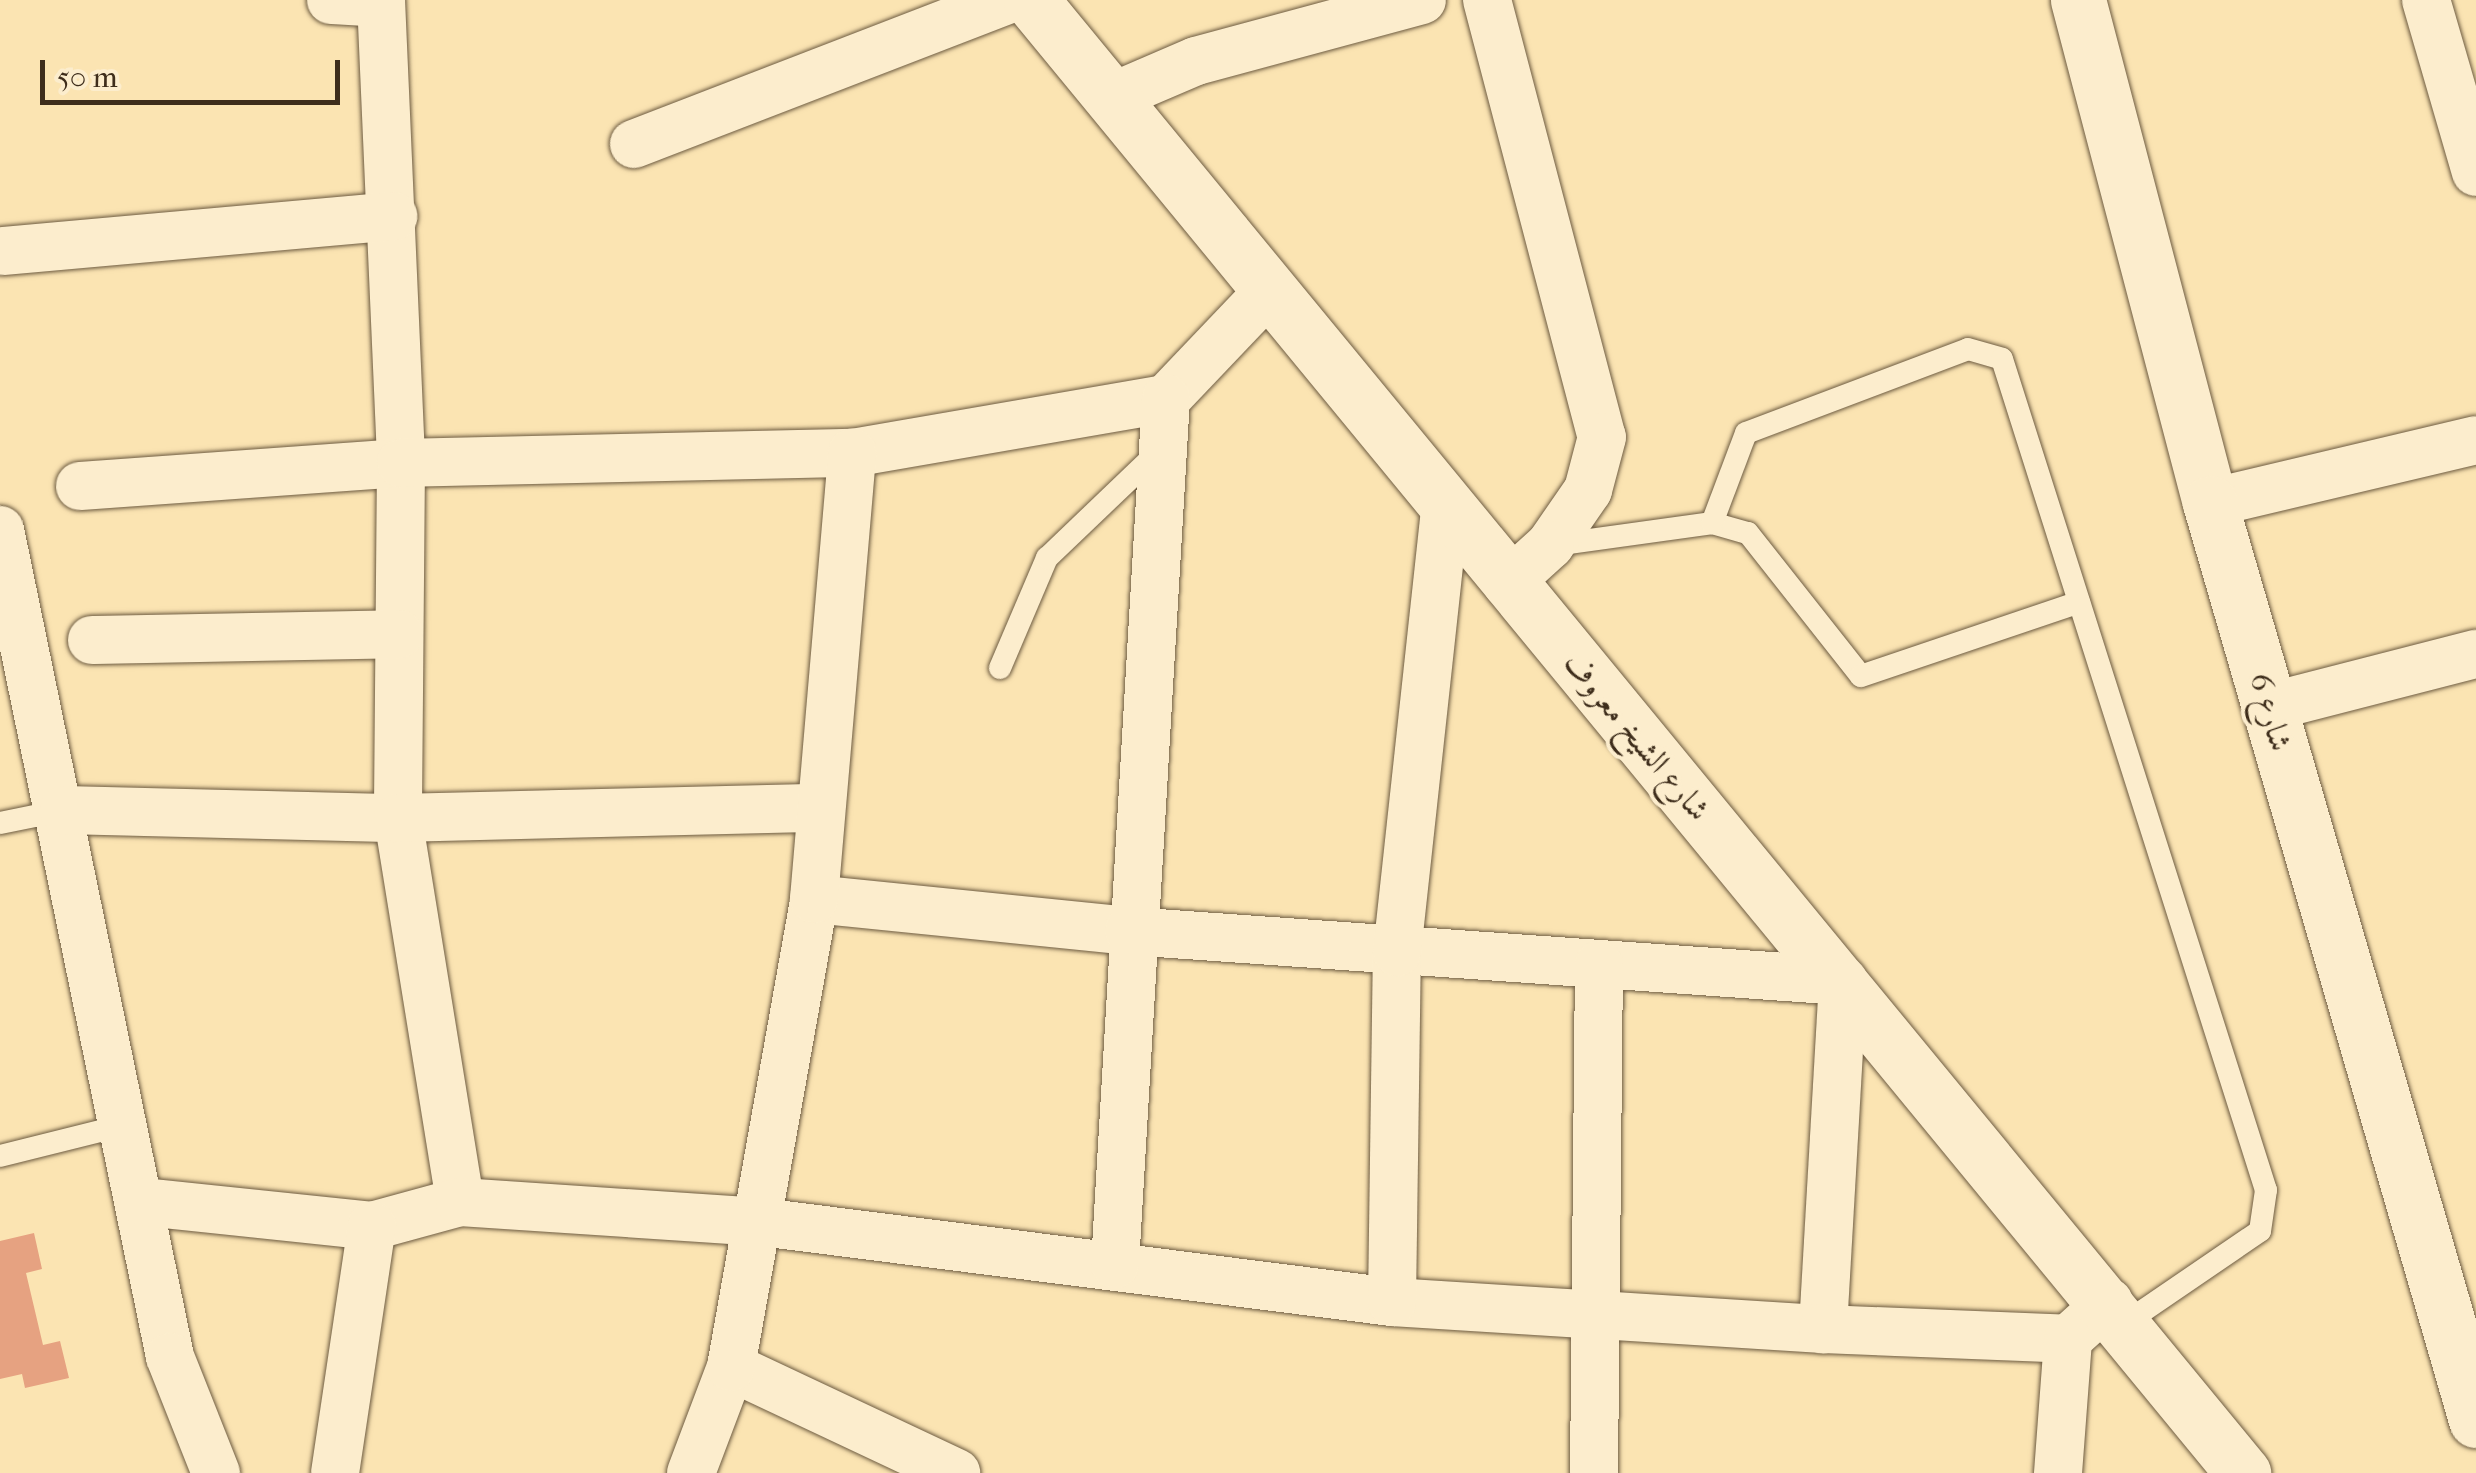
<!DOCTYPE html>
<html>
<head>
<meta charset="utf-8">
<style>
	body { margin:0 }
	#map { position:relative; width:2476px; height:1473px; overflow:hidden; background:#fbe4b2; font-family:"IM FELL French Canon",Amiri,serif }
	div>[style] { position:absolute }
	.building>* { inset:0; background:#e6a281 }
	.roads { filter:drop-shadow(0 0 2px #6d5b41) drop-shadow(0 0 2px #6d5b41) }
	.lane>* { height:22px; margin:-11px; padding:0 11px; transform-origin:11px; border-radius:11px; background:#fcedcd }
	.street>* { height:48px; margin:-24px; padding:0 24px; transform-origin:24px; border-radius:24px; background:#fcedcd }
	.secondary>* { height:55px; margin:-27.5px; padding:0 27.5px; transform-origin:27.5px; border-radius:27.5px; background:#fcedcd }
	span { translate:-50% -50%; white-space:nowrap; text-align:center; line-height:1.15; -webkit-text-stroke:8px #fcedcd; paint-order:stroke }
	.street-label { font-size:32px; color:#3e2d1b }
	.scale { position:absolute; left:40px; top:60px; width:300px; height:45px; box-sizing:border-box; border:5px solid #3e2d1b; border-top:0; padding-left:12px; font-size:30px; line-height:35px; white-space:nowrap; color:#3e2d1b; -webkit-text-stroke:8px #fcedcd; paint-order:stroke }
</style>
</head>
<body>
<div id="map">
	<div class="building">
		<i style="clip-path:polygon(34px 1233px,42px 1269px,26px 1273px,43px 1345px,60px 1341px,69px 1378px,25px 1388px,22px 1374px,0 1379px,0 1241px)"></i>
	</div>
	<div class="roads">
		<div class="lane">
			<i style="left:1712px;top:523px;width:37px;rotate:16deg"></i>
			<i style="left:1748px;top:533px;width:182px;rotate:51.7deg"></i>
			<i style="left:1861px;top:676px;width:230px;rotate:-18.7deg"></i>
			<i style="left:1554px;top:545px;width:160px;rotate:-7.9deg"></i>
			<i style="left:1712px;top:523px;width:96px;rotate:-69.3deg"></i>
			<i style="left:1746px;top:433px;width:237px;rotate:-20.7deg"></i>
			<i style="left:1968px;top:349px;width:35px;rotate:16deg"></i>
			<i style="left:2002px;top:359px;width:872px;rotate:72.38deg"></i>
			<i style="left:2266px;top:1190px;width:41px;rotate:98.3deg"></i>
			<i style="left:2260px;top:1231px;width:163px;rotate:145.7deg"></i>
			<i style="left:1000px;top:668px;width:120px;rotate:-66.9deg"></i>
			<i style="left:1047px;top:558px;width:155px;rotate:-43.7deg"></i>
			<i style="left:0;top:823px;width:65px;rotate:-11.5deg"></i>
			<i style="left:0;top:1156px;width:132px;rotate:-14deg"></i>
		</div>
		<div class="street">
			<i style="left:331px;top:0;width:50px;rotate:3.4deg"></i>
			<i style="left:381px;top:0;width:463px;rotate:87.5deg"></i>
			<i style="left:401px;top:463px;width:355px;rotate:90.5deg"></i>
			<i style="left:398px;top:818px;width:389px;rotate:80.8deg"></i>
			<i style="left:1487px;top:0;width:452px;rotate:75.3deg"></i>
			<i style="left:1602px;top:437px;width:55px;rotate:104.8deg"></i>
			<i style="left:1588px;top:490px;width:67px;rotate:124.6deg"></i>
			<i style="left:1550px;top:545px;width:58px;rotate:137.8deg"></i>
			<i style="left:2426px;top:0;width:179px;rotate:73.8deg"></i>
			<i style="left:1112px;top:97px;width:91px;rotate:-23.2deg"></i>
			<i style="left:1196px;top:61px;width:234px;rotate:-15.1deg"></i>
			<i style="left:634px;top:144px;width:400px;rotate:-21.1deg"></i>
			<i style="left:3px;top:251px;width:392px;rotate:-5.1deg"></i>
			<i style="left:80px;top:486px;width:322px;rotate:-4.1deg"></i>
			<i style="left:401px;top:463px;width:451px;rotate:-1.3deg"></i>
			<i style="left:852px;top:453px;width:319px;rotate:-9.8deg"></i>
			<i style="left:1166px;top:399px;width:146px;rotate:-46.4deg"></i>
			<i style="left:2210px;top:503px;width:273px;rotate:-13.3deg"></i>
			<i style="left:0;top:530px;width:844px;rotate:78.38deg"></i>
			<i style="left:170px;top:1357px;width:125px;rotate:68.4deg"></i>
			<i style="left:92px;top:640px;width:307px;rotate:-1.1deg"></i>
			<i style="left:2269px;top:707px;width:214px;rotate:-14.4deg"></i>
			<i style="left:64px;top:810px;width:334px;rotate:1.4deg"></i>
			<i style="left:398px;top:818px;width:422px;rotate:-1.4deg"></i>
			<i style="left:814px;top:899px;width:317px;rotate:5.8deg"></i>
			<i style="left:1129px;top:931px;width:716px;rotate:4.01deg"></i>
			<i style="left:1843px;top:981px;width:349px;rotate:93.3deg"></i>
			<i style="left:144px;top:1202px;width:229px;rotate:6deg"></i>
			<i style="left:372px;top:1226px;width:91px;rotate:-15.3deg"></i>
			<i style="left:460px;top:1202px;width:302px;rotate:3.8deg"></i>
			<i style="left:761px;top:1222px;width:636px;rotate:7.23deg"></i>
			<i style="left:1392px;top:1302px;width:432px;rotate:3.6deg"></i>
			<i style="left:1823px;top:1329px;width:245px;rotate:2.3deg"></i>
			<i style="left:2068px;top:1339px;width:55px;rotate:-42.1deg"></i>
			<i style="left:1115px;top:1264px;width:867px;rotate:-86.63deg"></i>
			<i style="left:1392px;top:1302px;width:350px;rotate:-89.2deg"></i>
			<i style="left:1397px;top:952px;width:443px;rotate:-83.8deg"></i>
			<i style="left:731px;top:1367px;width:249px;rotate:25.2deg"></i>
			<i style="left:335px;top:1473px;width:250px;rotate:-81.5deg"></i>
			<i style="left:691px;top:1473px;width:113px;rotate:-69.3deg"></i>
			<i style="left:731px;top:1367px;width:475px;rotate:-79.9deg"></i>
			<i style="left:814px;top:899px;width:448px;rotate:-85.1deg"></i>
			<i style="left:1594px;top:1473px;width:508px;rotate:-89.44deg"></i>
			<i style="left:2058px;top:1473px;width:134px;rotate:-85.7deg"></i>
		</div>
		<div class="secondary">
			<i style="left:1031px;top:0;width:1908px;rotate:50.55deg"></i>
			<i style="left:2078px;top:0;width:520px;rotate:75.3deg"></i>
			<i style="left:2210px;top:503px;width:955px;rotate:73.82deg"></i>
		</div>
	</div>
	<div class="street-label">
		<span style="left:2270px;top:712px;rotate:74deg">شارع 6</span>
		<span style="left:1636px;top:737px;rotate:50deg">شارع الشيخ معروف</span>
	</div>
	<div class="scale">50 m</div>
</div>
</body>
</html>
